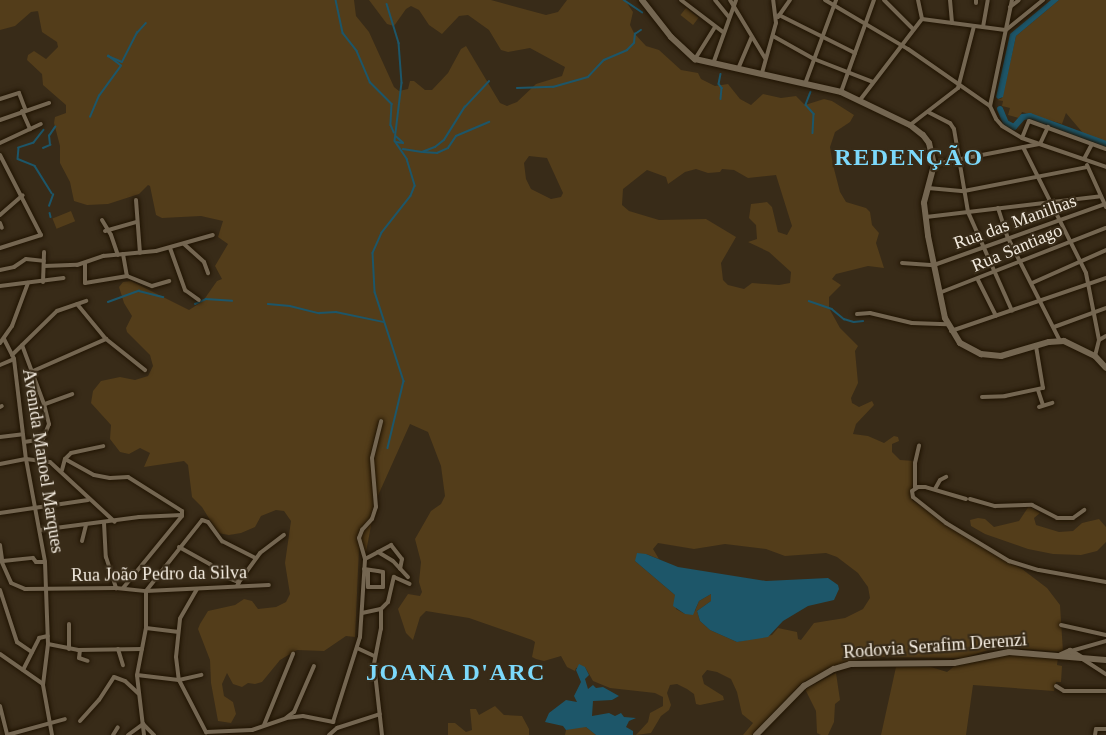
<!DOCTYPE html>
<html>
<head>
<meta charset="utf-8">
<style>
	body { margin:0 }
	#map { position:relative; width:1106px; height:735px; overflow:hidden; background:#382b18; font-family:Georgia,serif }
	div>[style] { position:absolute }
	.green>* { inset:0; background:#533d1a; transform-origin:0 0 }
	.water>* { inset:0; background:#1d5669 }
	.stream>* { height:1.5px; margin:-0.75px; padding:0 0.75px; transform-origin:0.75px; border-radius:0.75px; background:#1d5669 }
	.river>* { height:6px; margin:-3px; padding:0 3px; transform-origin:3px; border-radius:3px; background:#1d5669 }
	.roads { filter:drop-shadow(0 0 2px #1f1302) drop-shadow(0 0 2px #1f1302) }
	.street>* { height:4px; margin:-2px; padding:0 2px; transform-origin:2px; border-radius:2px; background:#746651 }
	.secondary>* { height:6px; margin:-3px; padding:0 3px; transform-origin:3px; border-radius:3px; background:#746651 }
	span { translate:-50% -50%; white-space:nowrap; text-align:center; line-height:1.15; -webkit-text-stroke:4.5px #382b18; paint-order:stroke }
	.street-label { font-size:18px; color:#f3ebdf }
	.district-label { font-size:24px; color:#7cd9fb; font-weight:700; letter-spacing:1.5px }
</style>
</head>
<body>
<div id="map">
	<div class="green">
		<i style="clip-path:polygon(evenodd,0 0,354px 0,356px 16px,369px 32px,394px 87px,399px 91px,408px 89px,410px 81px,414px 81px,425px 90px,432px 90px,448px 73px,461px 49px,466px 46px,500px 103px,507px 106px,517px 102px,536px 84px,562px 76px,565px 67px,530px 48px,508px 52px,501px 50px,489px 30px,468px 15px,459px 16px,442px 34px,429px 25px,419px 10px,411px 6px,406px 9px,394px 26px,387px 24px,369px 0,491px 0,546px 15px,558px 12px,567px 0,625px 0,633px 12px,630px 25px,634px 33px,646px 46px,659px 50px,681px 70px,698px 73px,701px 79px,715px 86px,728px 84px,740px 99px,751px 105px,763px 94px,781px 98px,796px 96px,805px 105px,824px 99px,832px 101px,854px 115px,850px 122px,835px 132px,830px 147px,833px 165px,840px 192px,846px 202px,866px 208px,870px 212px,872px 225px,879px 233px,876px 243px,884px 268px,868px 266px,836px 274px,832px 279px,841px 285px,829px 297px,829px 308px,840px 328px,858px 346px,855px 351px,858px 383px,851px 398px,852px 403px,859px 407px,872px 401px,874px 405px,856px 424px,853px 434px,868px 436px,884px 443px,894px 436px,898px 437px,899px 441px,892px 444px,892px 452px,900px 460px,914px 461px,912px 500px,993px 554px,1022px 569px,1047px 588px,1060px 605px,1063px 652px,1014px 648px,988px 650px,964px 658px,872px 657px,848px 662px,830px 668px,802px 683px,752px 735px,743px 735px,753px 723px,742px 714px,737px 692px,731px 679px,717px 672px,707px 670px,702px 676px,704px 684px,723px 696px,724px 700px,700px 705px,696px 704px,694px 694px,687px 689px,677px 684px,670px 685px,667px 693px,671px 705px,669px 710px,661px 716px,651px 733px,636px 735px,648px 722px,650px 713px,663px 706px,663px 697px,655px 693px,610px 688px,593px 681px,585px 667px,576px 668px,575px 671px,567px 667px,561px 656px,544px 661px,536px 659px,532px 657px,535px 642px,532px 640px,469px 618px,426px 611px,420px 617px,413px 640px,406px 633px,398px 609px,408px 594px,420px 596px,422px 592px,419px 582px,421px 562px,415px 539px,431px 511px,441px 504px,445px 496px,441px 466px,428px 432px,410px 424px,376px 500px,366px 552px,359px 549px,355px 637px,346px 636px,324px 651px,297px 650px,280px 660px,262px 682px,255px 684px,248px 683px,242px 687px,233px 684px,227px 673px,222px 684px,224px 696px,233px 702px,236px 714px,231px 723px,218px 721px,211px 683px,210px 660px,198px 629px,200px 624px,208px 611px,235px 605px,244px 599px,252px 601px,258px 609px,276px 607px,286px 602px,290px 594px,285px 563px,291px 521px,284px 511px,276px 510px,261px 516px,255px 527px,241px 533px,229px 535px,218px 533px,202px 507px,192px 497px,188px 465px,184px 461px,144px 467px,150px 453px,140px 448px,129px 454px,120px 452px,110px 439px,111px 425px,91px 403px,93px 391px,101px 381px,120px 377px,135px 380px,148px 376px,153px 366px,150px 355px,127px 332px,126px 328px,132px 316px,124px 303px,119px 287px,123px 282px,131px 281px,189px 310px,203px 301px,217px 281px,222px 279px,215px 266px,228px 244px,218px 237px,223px 221px,201px 216px,162px 218px,156px 215px,150px 186px,148px 185px,139px 194px,108px 204px,87px 205px,74px 201px,70px 182px,60px 163px,60px 146px,54px 123px,55px 117px,66px 113px,66px 105px,43px 85px,42px 74px,27px 60px,28px 55px,34px 51px,46px 59px,58px 47px,57px 42px,42px 32px,38px 11px,31px 12px,15px 26px,0 30px,0 0,529px 156px,547px 158px,563px 193px,561px 197px,551px 199px,531px 189px,526px 179px,524px 163px,529px 156px,0 0,696px 169px,708px 173px,720px 172px,722px 169px,734px 170px,748px 178px,776px 175px,792px 226px,787px 235px,778px 232px,772px 207px,767px 202px,751px 204px,749px 218px,756px 225px,757px 239px,748px 242px,769px 252px,791px 272px,790px 283px,779px 285px,752px 283px,744px 289px,728px 285px,723px 280px,721px 263px,736px 237px,706px 219px,659px 220px,629px 211px,622px 205px,623px 189px,647px 170px,666px 177px,668px 184px,685px 172px,696px 169px,0 0,658px 543px,694px 549px,725px 544px,766px 549px,785px 556px,826px 553px,837px 557px,858px 573px,868px 587px,870px 598px,863px 609px,845px 618px,814px 623px,801px 640px,798px 639px,797px 632px,778px 628px,772px 635px,737px 642px,710px 630px,700px 621px,697px 611px,711px 601px,713px 596px,711px 594px,699px 601px,695px 611px,685px 614px,676px 609px,675px 595px,635px 561px,646px 554px,659px 559px,653px 549px,658px 543px)"></i>
		<i style="clip-path:polygon(1059px 0,1106px 0,1106px 146px,1088px 139px,1066px 113px,1062px 124px,1022px 112px,1019px 118px,1008px 115px,1010px 108px,1002px 106px,1003px 101px,997px 100px,1002px 98px,1016px 36px)"></i>
		<i style="left:686px;top:8px;width:16px;height:9px;rotate:38deg"></i>
		<i style="left:71px;top:211px;width:11px;height:20px;rotate:68deg"></i>
		<i style="clip-path:polygon(1029px 506px,1040px 513px,1034px 518px,1036px 525px,1059px 532px,1073px 531px,1082px 523px,1099px 519px,1106px 527px,1106px 542px,1097px 551px,1081px 555px,1053px 554px,1028px 549px,985px 534px,971px 526px,970px 520px,978px 518px,985px 519px,994px 527px,1019px 521px)"></i>
		<i style="clip-path:polygon(1012px 654px,1058px 658px,1057px 665px,1062px 666px,1061px 682px,1056px 682px,1054px 691px,973px 685px,966px 735px,881px 735px,896px 667px,931px 667px,947px 672px,956px 665px)"></i>
		<i style="clip-path:polygon(836px 673px,840px 700px,835px 704px,834px 722px,828px 735px,821px 735px,817px 733px,816px 711px,805px 689px)"></i>
		<i style="clip-path:polygon(495px 706px,504px 715px,522px 716px,529px 729px,529px 735px,448px 735px,448px 723px,455px 723px,466px 732px,472px 730px,470px 709px,476px 709px,479px 715px)"></i>
		<i style="clip-path:polygon(574px 727px,586px 727px,596px 735px,565px 735px,566px 730px)"></i>
	</div>
	<div class="water">
		<i style="clip-path:polygon(1051px 0,1059px 0,1016px 36px,1003px 97px,998px 99px,996px 97px,1010px 34px)"></i>
		<i style="clip-path:polygon(637px 553px,646px 554px,678px 567px,766px 581px,828px 578px,838px 585px,839px 589px,834px 600px,808px 606px,783px 621px,768px 637px,737px 642px,710px 630px,700px 621px,697px 611px,711px 601px,711px 594px,699px 601px,693px 615px,685px 614px,673px 606px,675px 595px,635px 561px)"></i>
		<i style="clip-path:polygon(579px 664px,585px 667px,589px 675px,585px 679px,588px 689px,593px 685px,596px 688px,603px 687px,619px 696px,612px 700px,593px 701px,592px 716px,609px 713px,615px 716px,621px 713px,624px 717px,636px 718px,629px 721px,626px 727px,633px 731px,633px 735px,596px 735px,586px 727px,566px 730px,563px 726px,545px 722px,549px 713px,566px 700px,577px 702px,574px 696px,581px 682px,576px 670px)"></i>
	</div>
	<div class="stream">
		<i style="left:336px;top:0;width:34px;rotate:78deg"></i>
		<i style="left:343px;top:33px;width:23px;rotate:52deg"></i>
		<i style="left:357px;top:51px;width:34px;rotate:67deg"></i>
		<i style="left:370px;top:82px;width:31px;rotate:45deg"></i>
		<i style="left:392px;top:104px;width:21px;rotate:93deg"></i>
		<i style="left:391px;top:125px;width:8px;rotate:67deg"></i>
		<i style="left:624px;top:0;width:22px;rotate:34deg"></i>
		<i style="left:387px;top:4px;width:41px;rotate:72.9deg"></i>
		<i style="left:399px;top:43px;width:40px;rotate:85.7deg"></i>
		<i style="left:402px;top:83px;width:58px;rotate:96.9deg"></i>
		<i style="left:395px;top:141px;width:22px;rotate:56deg"></i>
		<i style="left:407px;top:159px;width:28px;rotate:73deg"></i>
		<i style="left:415px;top:186px;width:11px;rotate:112deg"></i>
		<i style="left:411px;top:196px;width:47px;rotate:128.1deg"></i>
		<i style="left:382px;top:233px;width:22px;rotate:114deg"></i>
		<i style="left:373px;top:253px;width:39px;rotate:87deg"></i>
		<i style="left:375px;top:292px;width:94px;rotate:72deg"></i>
		<i style="left:404px;top:381px;width:69px;rotate:103.4deg"></i>
		<i style="left:721px;top:74px;width:10px;rotate:101deg"></i>
		<i style="left:719px;top:84px;width:5px;rotate:53deg"></i>
		<i style="left:722px;top:88px;width:11px;rotate:95deg"></i>
		<i style="left:517px;top:88px;width:36px;rotate:-2deg"></i>
		<i style="left:553px;top:87px;width:36px;rotate:-16deg"></i>
		<i style="left:588px;top:77px;width:23px;rotate:-47deg"></i>
		<i style="left:604px;top:60px;width:25px;rotate:-23deg"></i>
		<i style="left:627px;top:50px;width:10px;rotate:-45deg"></i>
		<i style="left:634px;top:43px;width:9px;rotate:-84deg"></i>
		<i style="left:635px;top:34px;width:7px;rotate:-34deg"></i>
		<i style="left:811px;top:92px;width:14px;rotate:111deg"></i>
		<i style="left:806px;top:105px;width:12px;rotate:48deg"></i>
		<i style="left:814px;top:114px;width:19px;rotate:93deg"></i>
		<i style="left:90px;top:117px;width:23px;rotate:-67deg"></i>
		<i style="left:99px;top:96px;width:37px;rotate:-54deg"></i>
		<i style="left:121px;top:66px;width:16px;rotate:-142deg"></i>
		<i style="left:108px;top:56px;width:15px;rotate:23deg"></i>
		<i style="left:122px;top:62px;width:33px;rotate:-63deg"></i>
		<i style="left:137px;top:33px;width:13px;rotate:-48deg"></i>
		<i style="left:44px;top:130px;width:16px;rotate:128deg"></i>
		<i style="left:34px;top:143px;width:16px;rotate:162deg"></i>
		<i style="left:19px;top:148px;width:11px;rotate:95deg"></i>
		<i style="left:18px;top:159px;width:18px;rotate:22deg"></i>
		<i style="left:35px;top:166px;width:32px;rotate:58deg"></i>
		<i style="left:396px;top:142px;width:7px;rotate:8deg"></i>
		<i style="left:403px;top:143px;width:9px;rotate:-139deg"></i>
		<i style="left:43px;top:148px;width:8px;rotate:-23deg"></i>
		<i style="left:50px;top:145px;width:9px;rotate:-96deg"></i>
		<i style="left:49px;top:136px;width:11px;rotate:-56deg"></i>
		<i style="left:403px;top:149px;width:19px;rotate:9deg"></i>
		<i style="left:422px;top:152px;width:14px;rotate:-21deg"></i>
		<i style="left:435px;top:147px;width:11px;rotate:-38deg"></i>
		<i style="left:444px;top:140px;width:39px;rotate:-58deg"></i>
		<i style="left:465px;top:107px;width:35px;rotate:-47deg"></i>
		<i style="left:423px;top:152px;width:14px;rotate:4deg"></i>
		<i style="left:437px;top:153px;width:12px;rotate:-24deg"></i>
		<i style="left:448px;top:148px;width:14px;rotate:-56deg"></i>
		<i style="left:456px;top:136px;width:36px;rotate:-23deg"></i>
		<i style="left:49px;top:206px;width:12px;rotate:-70deg"></i>
		<i style="left:50px;top:213px;width:4px;rotate:76deg"></i>
		<i style="left:809px;top:301px;width:24px;rotate:19deg"></i>
		<i style="left:832px;top:309px;width:16px;rotate:40deg"></i>
		<i style="left:844px;top:319px;width:10px;rotate:17deg"></i>
		<i style="left:854px;top:322px;width:9px;rotate:-6deg"></i>
		<i style="left:108px;top:302px;width:33px;rotate:-20deg"></i>
		<i style="left:139px;top:291px;width:25px;rotate:14deg"></i>
		<i style="left:195px;top:304px;width:12px;rotate:-24deg"></i>
		<i style="left:206px;top:299px;width:26px;rotate:4deg"></i>
		<i style="left:268px;top:304px;width:22px;rotate:5deg"></i>
		<i style="left:290px;top:306px;width:30px;rotate:14deg"></i>
		<i style="left:319px;top:313px;width:17px;rotate:-3deg"></i>
		<i style="left:336px;top:312px;width:49px;rotate:11.8deg"></i>
	</div>
	<div class="river">
		<i style="left:1000px;top:109px;width:15px;rotate:67deg"></i>
		<i style="left:1006px;top:123px;width:9px;rotate:27deg"></i>
		<i style="left:1014px;top:127px;width:13px;rotate:-48deg"></i>
		<i style="left:1023px;top:117px;width:7px;rotate:-8deg"></i>
		<i style="left:1030px;top:116px;width:81px;rotate:20.2deg"></i>
	</div>
	<div class="roads">
		<div class="street">
			<i style="left:681px;top:0;width:53px;rotate:37.3deg"></i>
			<i style="left:715px;top:0;width:22px;rotate:51deg"></i>
			<i style="left:730px;top:0;width:68px;rotate:58.9deg"></i>
			<i style="left:825px;top:0;width:96px;rotate:30.6deg"></i>
			<i style="left:908px;top:49px;width:100px;rotate:34.8deg"></i>
			<i style="left:884px;top:0;width:41px;rotate:45deg"></i>
			<i style="left:918px;top:0;width:19px;rotate:78deg"></i>
			<i style="left:950px;top:0;width:23px;rotate:85deg"></i>
			<i style="left:1012px;top:0;width:108px;rotate:101.7deg"></i>
			<i style="left:990px;top:106px;width:14px;rotate:65deg"></i>
			<i style="left:996px;top:119px;width:9px;rotate:49deg"></i>
			<i style="left:1002px;top:126px;width:23px;rotate:31deg"></i>
			<i style="left:1022px;top:138px;width:89px;rotate:19deg"></i>
			<i style="left:976px;top:3px;width:3px;rotate:-90deg"></i>
			<i style="left:1010px;top:7px;width:11px;rotate:-38deg"></i>
			<i style="left:779px;top:15px;width:85px;rotate:26.6deg"></i>
			<i style="left:778px;top:17px;width:21px;rotate:-55deg"></i>
			<i style="left:922px;top:19px;width:84px;rotate:7.5deg"></i>
			<i style="left:983px;top:27px;width:27px;rotate:-80deg"></i>
			<i style="left:1006px;top:30px;width:48px;rotate:-39deg"></i>
			<i style="left:773px;top:36px;width:47px;rotate:29.3deg"></i>
			<i style="left:814px;top:59px;width:63px;rotate:21.3deg"></i>
			<i style="left:695px;top:59px;width:38px;rotate:-58deg"></i>
			<i style="left:713px;top:64px;width:68px;rotate:-70.2deg"></i>
			<i style="left:738px;top:69px;width:34px;rotate:-67deg"></i>
			<i style="left:762px;top:73px;width:52px;rotate:-74.4deg"></i>
			<i style="left:776px;top:23px;width:23px;rotate:-97deg"></i>
			<i style="left:805px;top:84px;width:90px;rotate:-69.7deg"></i>
			<i style="left:841px;top:92px;width:98px;rotate:-70.3deg"></i>
			<i style="left:0;top:99px;width:20px;rotate:-18deg"></i>
			<i style="left:19px;top:93px;width:17px;rotate:69deg"></i>
			<i style="left:860px;top:100px;width:102px;rotate:-52.6deg"></i>
			<i style="left:22px;top:111px;width:20px;rotate:66deg"></i>
			<i style="left:928px;top:112px;width:25px;rotate:27deg"></i>
			<i style="left:950px;top:123px;width:7px;rotate:56deg"></i>
			<i style="left:954px;top:129px;width:84px;rotate:80.4deg"></i>
			<i style="left:968px;top:212px;width:108px;rotate:66deg"></i>
			<i style="left:0;top:120px;width:52px;rotate:-19.1deg"></i>
			<i style="left:910px;top:125px;width:61px;rotate:-37.6deg"></i>
			<i style="left:958px;top:88px;width:64px;rotate:-75.5deg"></i>
			<i style="left:1022px;top:138px;width:18px;rotate:-68deg"></i>
			<i style="left:1029px;top:121px;width:82px;rotate:20deg"></i>
			<i style="left:0;top:143px;width:45px;rotate:-24.9deg"></i>
			<i style="left:1040px;top:144px;width:19px;rotate:-65deg"></i>
			<i style="left:1023px;top:147px;width:141px;rotate:63.4deg"></i>
			<i style="left:1086px;top:273px;width:68px;rotate:79deg"></i>
			<i style="left:0;top:155px;width:90px;rotate:62.9deg"></i>
			<i style="left:41px;top:235px;width:43px;rotate:162.4deg"></i>
			<i style="left:1084px;top:159px;width:17px;rotate:-62deg"></i>
			<i style="left:935px;top:164px;width:106px;rotate:-10.9deg"></i>
			<i style="left:1087px;top:165px;width:46px;rotate:65.7deg"></i>
			<i style="left:928px;top:188px;width:36px;rotate:5deg"></i>
			<i style="left:964px;top:191px;width:125px;rotate:-11deg"></i>
			<i style="left:136px;top:200px;width:53px;rotate:85.7deg"></i>
			<i style="left:998px;top:208px;width:32px;rotate:72deg"></i>
			<i style="left:1008px;top:238px;width:115px;rotate:63.2deg"></i>
			<i style="left:0;top:215px;width:30px;rotate:-41deg"></i>
			<i style="left:926px;top:217px;width:176px;rotate:-6.8deg"></i>
			<i style="left:102px;top:220px;width:17px;rotate:59deg"></i>
			<i style="left:111px;top:235px;width:21px;rotate:71deg"></i>
			<i style="left:0;top:223px;width:5px;rotate:68deg"></i>
			<i style="left:105px;top:231px;width:33px;rotate:-16deg"></i>
			<i style="left:184px;top:244px;width:27px;rotate:42deg"></i>
			<i style="left:204px;top:262px;width:12px;rotate:70deg"></i>
			<i style="left:170px;top:248px;width:45px;rotate:70.3deg"></i>
			<i style="left:185px;top:290px;width:17px;rotate:36deg"></i>
			<i style="left:123px;top:254px;width:22px;rotate:80deg"></i>
			<i style="left:902px;top:263px;width:32px;rotate:4deg"></i>
			<i style="left:934px;top:265px;width:182px;rotate:-19.6deg"></i>
			<i style="left:85px;top:264px;width:19px;rotate:90deg"></i>
			<i style="left:85px;top:283px;width:43px;rotate:-9.5deg"></i>
			<i style="left:127px;top:276px;width:27px;rotate:22deg"></i>
			<i style="left:152px;top:286px;width:18px;rotate:-16deg"></i>
			<i style="left:44px;top:266px;width:33px;rotate:-2deg"></i>
			<i style="left:77px;top:265px;width:28px;rotate:-19deg"></i>
			<i style="left:103px;top:256px;width:53px;rotate:-5.4deg"></i>
			<i style="left:156px;top:251px;width:59px;rotate:-15.7deg"></i>
			<i style="left:0;top:270px;width:14px;rotate:-12deg"></i>
			<i style="left:14px;top:267px;width:14px;rotate:-34deg"></i>
			<i style="left:26px;top:259px;width:18px;rotate:6deg"></i>
			<i style="left:978px;top:280px;width:40px;rotate:63.4deg"></i>
			<i style="left:43px;top:282px;width:30px;rotate:-88deg"></i>
			<i style="left:1032px;top:283px;width:81px;rotate:-24deg"></i>
			<i style="left:0;top:286px;width:64px;rotate:-7.2deg"></i>
			<i style="left:939px;top:293px;width:179px;rotate:-21.3deg"></i>
			<i style="left:77px;top:304px;width:45px;rotate:50.4deg"></i>
			<i style="left:106px;top:339px;width:50px;rotate:38.5deg"></i>
			<i style="left:857px;top:314px;width:13px;rotate:-4deg"></i>
			<i style="left:870px;top:313px;width:43px;rotate:13.4deg"></i>
			<i style="left:912px;top:323px;width:35px;rotate:2deg"></i>
			<i style="left:1054px;top:327px;width:55px;rotate:-20.1deg"></i>
			<i style="left:951px;top:331px;width:164px;rotate:-18.9deg"></i>
			<i style="left:4px;top:339px;width:22px;rotate:63deg"></i>
			<i style="left:14px;top:359px;width:101px;rotate:83.2deg"></i>
			<i style="left:26px;top:459px;width:105px;rotate:79.5deg"></i>
			<i style="left:45px;top:562px;width:82px;rotate:87.9deg"></i>
			<i style="left:48px;top:644px;width:41px;rotate:97deg"></i>
			<i style="left:43px;top:685px;width:51px;rotate:79.8deg"></i>
			<i style="left:0;top:343px;width:21px;rotate:-55deg"></i>
			<i style="left:12px;top:326px;width:46px;rotate:-69.6deg"></i>
			<i style="left:22px;top:345px;width:63px;rotate:69.6deg"></i>
			<i style="left:44px;top:404px;width:21px;rotate:76deg"></i>
			<i style="left:49px;top:424px;width:16px;rotate:112deg"></i>
			<i style="left:43px;top:439px;width:19px;rotate:171deg"></i>
			<i style="left:12px;top:355px;width:63px;rotate:-44.4deg"></i>
			<i style="left:57px;top:311px;width:31px;rotate:-19deg"></i>
			<i style="left:1095px;top:356px;width:16px;rotate:-76deg"></i>
			<i style="left:1099px;top:340px;width:8px;rotate:-30deg"></i>
			<i style="left:0;top:365px;width:15px;rotate:-23deg"></i>
			<i style="left:33px;top:371px;width:80px;rotate:-23.7deg"></i>
			<i style="left:1038px;top:390px;width:16px;rotate:72deg"></i>
			<i style="left:982px;top:397px;width:23px;rotate:-2deg"></i>
			<i style="left:1005px;top:396px;width:39px;rotate:-12deg"></i>
			<i style="left:1043px;top:388px;width:43px;rotate:-99.5deg"></i>
			<i style="left:45px;top:404px;width:29px;rotate:-20deg"></i>
			<i style="left:0;top:407px;width:2px;rotate:-27deg"></i>
			<i style="left:1039px;top:407px;width:14px;rotate:-17deg"></i>
			<i style="left:0;top:437px;width:23px;rotate:-7deg"></i>
			<i style="left:65px;top:459px;width:33px;rotate:29deg"></i>
			<i style="left:94px;top:475px;width:16px;rotate:11deg"></i>
			<i style="left:110px;top:478px;width:18px;rotate:-3deg"></i>
			<i style="left:128px;top:477px;width:64px;rotate:32.2deg"></i>
			<i style="left:182px;top:511px;width:5px;rotate:90deg"></i>
			<i style="left:182px;top:516px;width:93px;rotate:129.3deg"></i>
			<i style="left:0;top:464px;width:26px;rotate:-11deg"></i>
			<i style="left:26px;top:459px;width:24px;rotate:7deg"></i>
			<i style="left:50px;top:462px;width:88px;rotate:42.7deg"></i>
			<i style="left:62px;top:470px;width:11px;rotate:-75deg"></i>
			<i style="left:65px;top:459px;width:8px;rotate:-45deg"></i>
			<i style="left:71px;top:453px;width:33px;rotate:-12deg"></i>
			<i style="left:915px;top:488px;width:25px;rotate:-90deg"></i>
			<i style="left:915px;top:463px;width:18px;rotate:-77deg"></i>
			<i style="left:935px;top:489px;width:10px;rotate:-61deg"></i>
			<i style="left:940px;top:480px;width:7px;rotate:-27deg"></i>
			<i style="left:966px;top:499px;width:43px;rotate:-163.7deg"></i>
			<i style="left:925px;top:487px;width:7px;rotate:180deg"></i>
			<i style="left:918px;top:487px;width:7px;rotate:146deg"></i>
			<i style="left:912px;top:491px;width:6px;rotate:81deg"></i>
			<i style="left:913px;top:497px;width:42px;rotate:38.2deg"></i>
			<i style="left:946px;top:523px;width:74px;rotate:31.1deg"></i>
			<i style="left:1009px;top:561px;width:31px;rotate:17deg"></i>
			<i style="left:1039px;top:570px;width:68px;rotate:10.2deg"></i>
			<i style="left:970px;top:499px;width:26px;rotate:16deg"></i>
			<i style="left:995px;top:506px;width:37px;rotate:-2deg"></i>
			<i style="left:1032px;top:505px;width:28px;rotate:27deg"></i>
			<i style="left:1057px;top:518px;width:16px"></i>
			<i style="left:1073px;top:518px;width:14px;rotate:-36deg"></i>
			<i style="left:0;top:513px;width:89px;rotate:-8.4deg"></i>
			<i style="left:104px;top:523px;width:34px;rotate:87deg"></i>
			<i style="left:106px;top:557px;width:33px;rotate:72deg"></i>
			<i style="left:40px;top:530px;width:100px;rotate:-7.5deg"></i>
			<i style="left:139px;top:517px;width:43px;rotate:-2.7deg"></i>
			<i style="left:82px;top:541px;width:16px;rotate:-76deg"></i>
			<i style="left:0;top:545px;width:14px;rotate:82deg"></i>
			<i style="left:179px;top:547px;width:35px;rotate:29deg"></i>
			<i style="left:210px;top:564px;width:18px;rotate:43deg"></i>
			<i style="left:223px;top:576px;width:17px;rotate:21deg"></i>
			<i style="left:239px;top:582px;width:4px;rotate:117deg"></i>
			<i style="left:378px;top:552px;width:15px;rotate:-28deg"></i>
			<i style="left:391px;top:545px;width:18px;rotate:52deg"></i>
			<i style="left:402px;top:559px;width:10px;rotate:101deg"></i>
			<i style="left:0;top:558px;width:27px;rotate:66deg"></i>
			<i style="left:11px;top:583px;width:15px;rotate:23deg"></i>
			<i style="left:25px;top:589px;width:91px;rotate:-0.6deg"></i>
			<i style="left:116px;top:588px;width:30px;rotate:6deg"></i>
			<i style="left:146px;top:591px;width:123px;rotate:-2.8deg"></i>
			<i style="left:365px;top:559px;width:15px;rotate:-28deg"></i>
			<i style="left:378px;top:552px;width:17px;rotate:31deg"></i>
			<i style="left:393px;top:561px;width:22px;rotate:47deg"></i>
			<i style="left:3px;top:561px;width:30px;rotate:-6deg"></i>
			<i style="left:33px;top:558px;width:5px;rotate:53deg"></i>
			<i style="left:36px;top:562px;width:9px"></i>
			<i style="left:364px;top:569px;width:14px;rotate:8deg"></i>
			<i style="left:378px;top:571px;width:5px;rotate:11deg"></i>
			<i style="left:383px;top:572px;width:15px;rotate:90deg"></i>
			<i style="left:383px;top:587px;width:15px;rotate:180deg"></i>
			<i style="left:368px;top:587px;width:17px;rotate:-90deg"></i>
			<i style="left:239px;top:582px;width:36px;rotate:-54deg"></i>
			<i style="left:260px;top:553px;width:30px;rotate:-37deg"></i>
			<i style="left:197px;top:589px;width:34px;rotate:120deg"></i>
			<i style="left:180px;top:619px;width:38px;rotate:96deg"></i>
			<i style="left:176px;top:657px;width:23px;rotate:83deg"></i>
			<i style="left:179px;top:680px;width:59px;rotate:62.6deg"></i>
			<i style="left:0;top:590px;width:55px;rotate:71.9deg"></i>
			<i style="left:17px;top:642px;width:18px;rotate:34deg"></i>
			<i style="left:362px;top:613px;width:19px;rotate:-12deg"></i>
			<i style="left:1061px;top:625px;width:46px;rotate:12.5deg"></i>
			<i style="left:146px;top:628px;width:31px;rotate:7deg"></i>
			<i style="left:48px;top:644px;width:31px;rotate:11deg"></i>
			<i style="left:78px;top:650px;width:64px;rotate:-0.9deg"></i>
			<i style="left:357px;top:648px;width:19px;rotate:25deg"></i>
			<i style="left:69px;top:649px;width:25px;rotate:-90deg"></i>
			<i style="left:118px;top:649px;width:17px;rotate:73deg"></i>
			<i style="left:80px;top:650px;width:8px;rotate:97deg"></i>
			<i style="left:79px;top:658px;width:9px;rotate:18deg"></i>
			<i style="left:1071px;top:651px;width:36px;rotate:-16deg"></i>
			<i style="left:0;top:654px;width:52px;rotate:34.9deg"></i>
			<i style="left:1081px;top:658px;width:30px;rotate:33deg"></i>
			<i style="left:23px;top:670px;width:36px;rotate:-63deg"></i>
			<i style="left:39px;top:638px;width:9px;rotate:-13deg"></i>
			<i style="left:137px;top:675px;width:42px;rotate:6.8deg"></i>
			<i style="left:179px;top:680px;width:23px;rotate:-13deg"></i>
			<i style="left:1056px;top:686px;width:9px;rotate:32deg"></i>
			<i style="left:1064px;top:691px;width:42px"></i>
			<i style="left:0;top:706px;width:30px;rotate:76deg"></i>
			<i style="left:287px;top:717px;width:9px;rotate:-36deg"></i>
			<i style="left:294px;top:712px;width:50px;rotate:-66.5deg"></i>
			<i style="left:80px;top:721px;width:28px;rotate:-48deg"></i>
			<i style="left:99px;top:700px;width:27px;rotate:-57deg"></i>
			<i style="left:114px;top:677px;width:12px;rotate:20deg"></i>
			<i style="left:125px;top:681px;width:18px;rotate:43deg"></i>
			<i style="left:333px;top:722px;width:89px;rotate:-72.4deg"></i>
			<i style="left:360px;top:637px;width:78px;rotate:-86.3deg"></i>
			<i style="left:365px;top:559px;width:22px;rotate:-106deg"></i>
			<i style="left:359px;top:538px;width:9px;rotate:-69deg"></i>
			<i style="left:362px;top:530px;width:15px;rotate:-48deg"></i>
			<i style="left:372px;top:519px;width:13px;rotate:-72deg"></i>
			<i style="left:376px;top:507px;width:49px;rotate:-94.7deg"></i>
			<i style="left:372px;top:458px;width:38px;rotate:-76deg"></i>
			<i style="left:264px;top:725px;width:77px;rotate:-67.8deg"></i>
			<i style="left:206px;top:732px;width:46px;rotate:-2.5deg"></i>
			<i style="left:252px;top:730px;width:36px;rotate:-19deg"></i>
			<i style="left:286px;top:718px;width:17px;rotate:-7deg"></i>
			<i style="left:303px;top:716px;width:31px;rotate:11deg"></i>
			<i style="left:7px;top:735px;width:60px;rotate:-15.4deg"></i>
			<i style="left:113px;top:735px;width:9px;rotate:-58deg"></i>
			<i style="left:128px;top:735px;width:19px;rotate:-36deg"></i>
			<i style="left:143px;top:724px;width:16px;rotate:45deg"></i>
			<i style="left:144px;top:735px;width:60px;rotate:-96.7deg"></i>
			<i style="left:137px;top:675px;width:48px;rotate:-79.2deg"></i>
			<i style="left:146px;top:628px;width:37px;rotate:-90deg"></i>
			<i style="left:146px;top:591px;width:90px;rotate:-51.7deg"></i>
			<i style="left:202px;top:520px;width:6px;rotate:18deg"></i>
			<i style="left:208px;top:522px;width:24px;rotate:54deg"></i>
			<i style="left:222px;top:541px;width:37px;rotate:27deg"></i>
			<i style="left:329px;top:735px;width:11px;rotate:-41deg"></i>
			<i style="left:337px;top:728px;width:45px;rotate:-18deg"></i>
			<i style="left:382px;top:735px;width:71px;rotate:-96.4deg"></i>
			<i style="left:374px;top:664px;width:36px;rotate:-79deg"></i>
			<i style="left:381px;top:629px;width:20px;rotate:-90deg"></i>
			<i style="left:381px;top:609px;width:10px;rotate:-45deg"></i>
			<i style="left:388px;top:602px;width:26px;rotate:-77deg"></i>
			<i style="left:394px;top:577px;width:17px;rotate:24deg"></i>
			<i style="left:1095px;top:735px;width:6px;rotate:-81deg"></i>
			<i style="left:1096px;top:729px;width:10px"></i>
		</div>
		<div class="secondary">
			<i style="left:642px;top:0;width:47px;rotate:51.9deg"></i>
			<i style="left:671px;top:37px;width:33px;rotate:43deg"></i>
			<i style="left:695px;top:59px;width:150px;rotate:12.7deg"></i>
			<i style="left:841px;top:92px;width:76px;rotate:25.6deg"></i>
			<i style="left:910px;top:125px;width:16px;rotate:38deg"></i>
			<i style="left:923px;top:135px;width:10px;rotate:53deg"></i>
			<i style="left:929px;top:143px;width:23px;rotate:77deg"></i>
			<i style="left:934px;top:165px;width:39px;rotate:105deg"></i>
			<i style="left:924px;top:203px;width:33px;rotate:83deg"></i>
			<i style="left:928px;top:236px;width:84px;rotate:78.3deg"></i>
			<i style="left:945px;top:318px;width:29px;rotate:59deg"></i>
			<i style="left:960px;top:343px;width:24px;rotate:28deg"></i>
			<i style="left:981px;top:354px;width:20px;rotate:6deg"></i>
			<i style="left:1001px;top:356px;width:50px;rotate:-16.3deg"></i>
			<i style="left:1049px;top:342px;width:15px;rotate:-4deg"></i>
			<i style="left:1064px;top:341px;width:34px;rotate:26deg"></i>
			<i style="left:1095px;top:356px;width:16px;rotate:47deg"></i>
			<i style="left:1061px;top:655px;width:10px;rotate:-24deg"></i>
			<i style="left:1070px;top:651px;width:12px;rotate:31deg"></i>
			<i style="left:756px;top:735px;width:69px;rotate:-45.6deg"></i>
			<i style="left:804px;top:686px;width:34px;rotate:-30deg"></i>
			<i style="left:834px;top:669px;width:17px;rotate:-17deg"></i>
			<i style="left:850px;top:664px;width:104px;rotate:-0.6deg"></i>
			<i style="left:954px;top:663px;width:56px;rotate:-11.3deg"></i>
			<i style="left:1009px;top:652px;width:97px;rotate:4.7deg"></i>
		</div>
	</div>
	<div class="street-label">
		<span style="left:1015px;top:222px;rotate:-20deg">Rua das Manilhas</span>
		<span style="left:1017px;top:248px;rotate:-23deg">Rua Santiago</span>
		<span style="left:43px;top:461px;rotate:81deg">Avenida Manoel Marques</span>
		<span style="left:159px;top:574px;rotate:-1deg">Rua João Pedro da Silva</span>
		<span style="left:935px;top:646px;rotate:-4deg">Rodovia Serafim Derenzi</span>
	</div>
	<div class="district-label">
		<span style="left:909px;top:158px">REDENÇÃO</span>
		<span style="left:456px;top:673px">JOANA D'ARC</span>
	</div>
</div>
</body>
</html>
